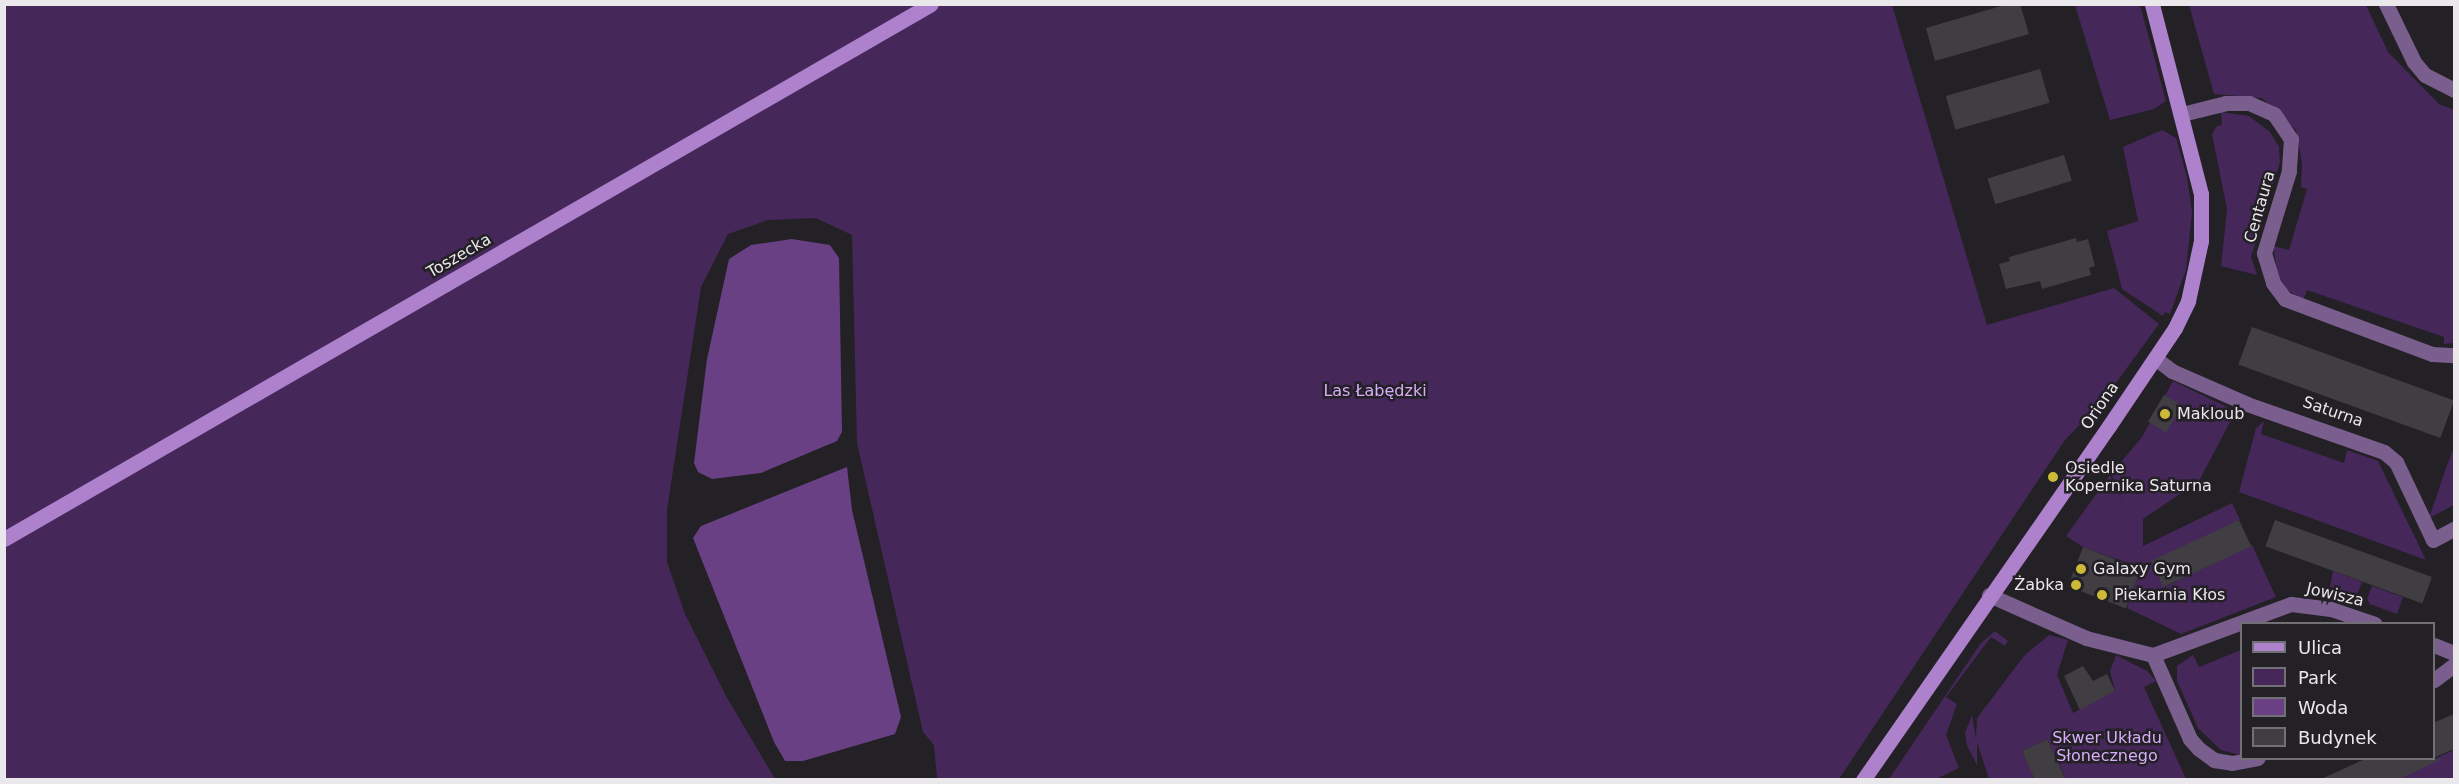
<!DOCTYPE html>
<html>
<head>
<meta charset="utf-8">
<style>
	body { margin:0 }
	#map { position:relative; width:2459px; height:784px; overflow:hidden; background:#232026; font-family:"DejaVu Sans",sans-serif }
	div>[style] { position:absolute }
	.green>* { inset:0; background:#45275a }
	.water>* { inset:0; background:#694084 }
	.building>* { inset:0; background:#403d43; transform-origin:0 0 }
	.street>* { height:15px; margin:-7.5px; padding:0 7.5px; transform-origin:7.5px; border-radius:7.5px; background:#7a5f8e }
	.secondary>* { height:15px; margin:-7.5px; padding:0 7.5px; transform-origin:7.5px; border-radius:7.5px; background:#ae81cd }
	.dots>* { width:16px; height:16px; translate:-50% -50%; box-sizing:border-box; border:3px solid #232026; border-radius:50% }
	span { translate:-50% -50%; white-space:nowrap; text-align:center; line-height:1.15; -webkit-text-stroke:5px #232026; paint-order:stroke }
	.street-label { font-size:16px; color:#ebe8ec }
	.park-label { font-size:16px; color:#d9adfa }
	.poi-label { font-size:16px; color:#ebe8ec }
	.left { translate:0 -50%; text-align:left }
	.right { translate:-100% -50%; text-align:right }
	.frame { position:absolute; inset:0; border:6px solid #ebe8ec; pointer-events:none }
	.legend { position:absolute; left:2240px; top:622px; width:195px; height:138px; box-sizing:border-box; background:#232026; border:2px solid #737075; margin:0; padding:8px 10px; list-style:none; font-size:18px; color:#ebe8ec }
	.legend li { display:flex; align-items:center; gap:12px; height:30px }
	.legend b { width:30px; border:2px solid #737075 }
</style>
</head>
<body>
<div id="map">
	<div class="green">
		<i style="clip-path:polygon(5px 5px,1892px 5px,1987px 325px,2114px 288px,2159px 324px,2102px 402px,2065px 440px,1839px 779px,937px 779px,934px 745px,923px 732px,857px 443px,852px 235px,816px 218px,768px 220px,728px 234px,701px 287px,667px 510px,667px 562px,685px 614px,726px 696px,775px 779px,5px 780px)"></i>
		<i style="clip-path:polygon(2075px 5px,2140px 5px,2166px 101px,2154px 109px,2110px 120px)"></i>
		<i style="clip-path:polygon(2189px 5px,2366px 5px,2388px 52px,2439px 104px,2454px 110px,2454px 343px,2444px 344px,2444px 337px,2307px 290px,2303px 300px,2287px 290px,2278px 275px,2273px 246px,2289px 250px,2307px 189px,2301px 187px,2302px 163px,2296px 130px,2262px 98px,2214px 94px)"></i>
		<i style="clip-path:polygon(2221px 112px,2249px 116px,2270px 132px,2279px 147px,2280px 162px,2251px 257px,2257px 275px,2221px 266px,2227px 209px,2212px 134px,2217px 126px,2222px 125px)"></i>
		<i style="clip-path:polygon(2162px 130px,2176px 138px,2187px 177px,2192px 213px,2186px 270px,2170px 314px,2165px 312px,2163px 316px,2122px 289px,2107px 231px,2138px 221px,2123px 147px)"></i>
		<i style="clip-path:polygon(2173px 381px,2227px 407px,2231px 420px,2199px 481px,2143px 519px,2143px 546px,2232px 503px,2240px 520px,2153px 562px,2165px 587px,2252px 545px,2276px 597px,2181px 634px,2127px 608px,2141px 568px,2083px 547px,2066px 536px,2110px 475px,2124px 504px,2111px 474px,2142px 437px)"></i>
		<i style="clip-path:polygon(2264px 421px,2261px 434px,2344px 463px,2347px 450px,2378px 461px,2426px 560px,2239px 492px,2256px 428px)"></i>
		<i style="clip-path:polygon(2454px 447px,2454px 505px,2429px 518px,2445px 471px)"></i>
		<i style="clip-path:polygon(2333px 571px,2362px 582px,2357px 595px,2330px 587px)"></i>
		<i style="clip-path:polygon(2372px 586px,2403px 597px,2397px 614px,2370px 604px,2367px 599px)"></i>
		<i style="clip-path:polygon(1995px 631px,2008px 641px,2005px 646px,1991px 637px,1946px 697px,1957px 704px,1946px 735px,1959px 768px,1936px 779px,1889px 779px,1981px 643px)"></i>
		<i style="clip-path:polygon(2049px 635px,2068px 640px,2057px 675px,2073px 713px,2115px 691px,2110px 671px,2116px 655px,2147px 671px,2156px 681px,2144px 687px,2186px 779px,2066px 779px,2047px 739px,2022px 751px,2035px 779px,1989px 779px,1977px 742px,1977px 765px,1967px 746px,1965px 733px,1972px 715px,1976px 739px,1977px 718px,2024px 656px)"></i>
		<i style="clip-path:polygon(2241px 650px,2240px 742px,2241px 755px,2221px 750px,2198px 728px,2177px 681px,2177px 666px,2193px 655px,2199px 667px)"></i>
		<i style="clip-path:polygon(2454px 750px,2454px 779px,2391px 779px)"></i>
	</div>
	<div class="water">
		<i style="clip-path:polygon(792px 239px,830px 245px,839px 258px,842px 432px,837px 441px,761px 473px,712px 479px,698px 472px,694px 463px,707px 359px,729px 259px,751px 245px)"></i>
		<i style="clip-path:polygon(847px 467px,852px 510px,901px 717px,895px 734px,803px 761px,785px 761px,774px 742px,693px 538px,701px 526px)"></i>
	</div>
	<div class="building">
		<i style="clip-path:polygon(2008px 4px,2020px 4px,2029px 34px,1935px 61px,1926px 28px)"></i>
		<i style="left:2040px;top:69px;width:35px;height:98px;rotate:74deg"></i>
		<i style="left:2064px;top:155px;width:27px;height:80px;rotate:73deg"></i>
		<i style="clip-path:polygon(2076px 238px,2077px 242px,2088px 239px,2095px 266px,2089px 268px,2091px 275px,2042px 289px,2040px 281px,2006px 289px,1999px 264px,2010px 261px,2009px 257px)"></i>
		<i style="left:2252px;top:327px;width:215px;height:40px;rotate:20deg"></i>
		<i style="left:2164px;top:395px;width:21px;height:31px;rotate:31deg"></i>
		<i style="left:2239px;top:520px;width:29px;height:97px;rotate:65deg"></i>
		<i style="left:2275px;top:520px;width:167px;height:28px;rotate:20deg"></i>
		<i style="left:2083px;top:547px;width:62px;height:42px;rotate:21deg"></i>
		<i style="clip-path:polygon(2083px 666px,2093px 681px,2107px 674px,2115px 691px,2080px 710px,2064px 676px)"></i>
		<i style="clip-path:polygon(2454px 714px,2454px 749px,2433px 758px,2433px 723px)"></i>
		<i style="clip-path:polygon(2047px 739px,2066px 780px,2035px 780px,2031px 771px,2022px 751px)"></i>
		<i style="clip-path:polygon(2365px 759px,2442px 759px,2397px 780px,2319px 780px)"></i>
	</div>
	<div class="street">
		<i style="left:2386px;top:4px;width:64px;rotate:64.2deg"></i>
		<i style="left:2414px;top:62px;width:17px;rotate:50deg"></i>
		<i style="left:2425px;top:75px;width:33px;rotate:27deg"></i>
		<i style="left:2182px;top:114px;width:45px;rotate:-14deg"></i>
		<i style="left:2226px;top:103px;width:23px"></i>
		<i style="left:2249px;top:103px;width:27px;rotate:24deg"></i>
		<i style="left:2274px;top:114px;width:30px;rotate:56deg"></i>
		<i style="left:2291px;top:139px;width:32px;rotate:94deg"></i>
		<i style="left:2289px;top:171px;width:86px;rotate:107deg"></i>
		<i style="left:2264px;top:253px;width:31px;rotate:73deg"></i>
		<i style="left:2273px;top:283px;width:20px;rotate:53deg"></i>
		<i style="left:2285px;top:299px;width:157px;rotate:20.5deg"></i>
		<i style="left:2432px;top:354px;width:22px;rotate:3deg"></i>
		<i style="left:2155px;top:358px;width:21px;rotate:37deg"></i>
		<i style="left:2172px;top:371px;width:82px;rotate:23.7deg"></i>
		<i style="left:2247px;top:404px;width:145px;rotate:19.3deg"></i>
		<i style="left:2384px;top:452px;width:16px;rotate:40deg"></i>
		<i style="left:2396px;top:462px;width:86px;rotate:64.6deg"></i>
		<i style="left:2433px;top:540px;width:24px;rotate:-28deg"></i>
		<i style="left:1989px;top:595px;width:106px;rotate:23.9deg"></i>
		<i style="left:2086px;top:638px;width:69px;rotate:14.2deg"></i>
		<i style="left:2153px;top:655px;width:147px;rotate:-20.3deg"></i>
		<i style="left:2291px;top:604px;width:40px;rotate:7.1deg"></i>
		<i style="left:2331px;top:609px;width:46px;rotate:18.8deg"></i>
		<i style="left:2434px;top:645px;width:22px;rotate:22deg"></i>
		<i style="left:2153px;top:655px;width:92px;rotate:66.2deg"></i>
		<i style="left:2190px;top:739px;width:13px;rotate:48deg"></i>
		<i style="left:2199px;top:749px;width:19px;rotate:36deg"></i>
		<i style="left:2214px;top:760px;width:18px;rotate:9deg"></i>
		<i style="left:2232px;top:763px;width:26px;rotate:-11deg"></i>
		<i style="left:2434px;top:680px;width:25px;rotate:-37deg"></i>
	</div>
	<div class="secondary">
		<i style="left:4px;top:539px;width:1070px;rotate:-29.99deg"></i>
		<i style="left:1863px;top:780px;width:431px;rotate:-55.2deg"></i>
		<i style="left:2109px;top:426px;width:118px;rotate:-56deg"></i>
		<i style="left:2175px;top:328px;width:30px;rotate:-64deg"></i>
		<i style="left:2188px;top:301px;width:61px;rotate:-77.8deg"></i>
		<i style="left:2201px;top:241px;width:47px;rotate:-90deg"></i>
		<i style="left:2201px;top:194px;width:196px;rotate:-104.5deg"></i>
	</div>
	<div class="dots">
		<i style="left:2165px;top:414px;background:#cdb938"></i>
		<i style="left:2053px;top:477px;background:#cdb938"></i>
		<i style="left:2081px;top:569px;background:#cdb938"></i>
		<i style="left:2076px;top:585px;background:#cdb938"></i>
		<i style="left:2102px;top:595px;background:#cdb938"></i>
	</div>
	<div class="street-label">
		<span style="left:2260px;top:207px;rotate:-74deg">Centaura</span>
		<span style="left:459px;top:256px;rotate:-30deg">Toszecka</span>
		<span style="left:2100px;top:406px;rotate:-56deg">Oriona</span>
		<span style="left:2333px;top:412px;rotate:19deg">Saturna</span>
		<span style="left:2335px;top:595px;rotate:13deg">Jowisza</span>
	</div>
	<div class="park-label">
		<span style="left:1375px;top:391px">Las Łabędzki</span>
		<span style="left:2107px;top:747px">Skwer Układu<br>Słonecznego</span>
	</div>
	<div class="poi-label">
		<span class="left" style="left:2177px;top:414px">Makloub</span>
		<span class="left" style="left:2065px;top:477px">Osiedle<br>Kopernika Saturna</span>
		<span class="left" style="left:2093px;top:569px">Galaxy Gym</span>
		<span class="right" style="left:2064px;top:585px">Żabka</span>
		<span class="left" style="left:2114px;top:595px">Piekarnia Kłos</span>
	</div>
	<div class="frame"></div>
	<ul class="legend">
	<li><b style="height:8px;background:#ae81cd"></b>Ulica</li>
	<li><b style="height:16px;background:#45275a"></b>Park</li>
	<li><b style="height:16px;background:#694084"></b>Woda</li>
	<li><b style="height:16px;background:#403d43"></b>Budynek</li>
	</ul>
</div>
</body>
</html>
